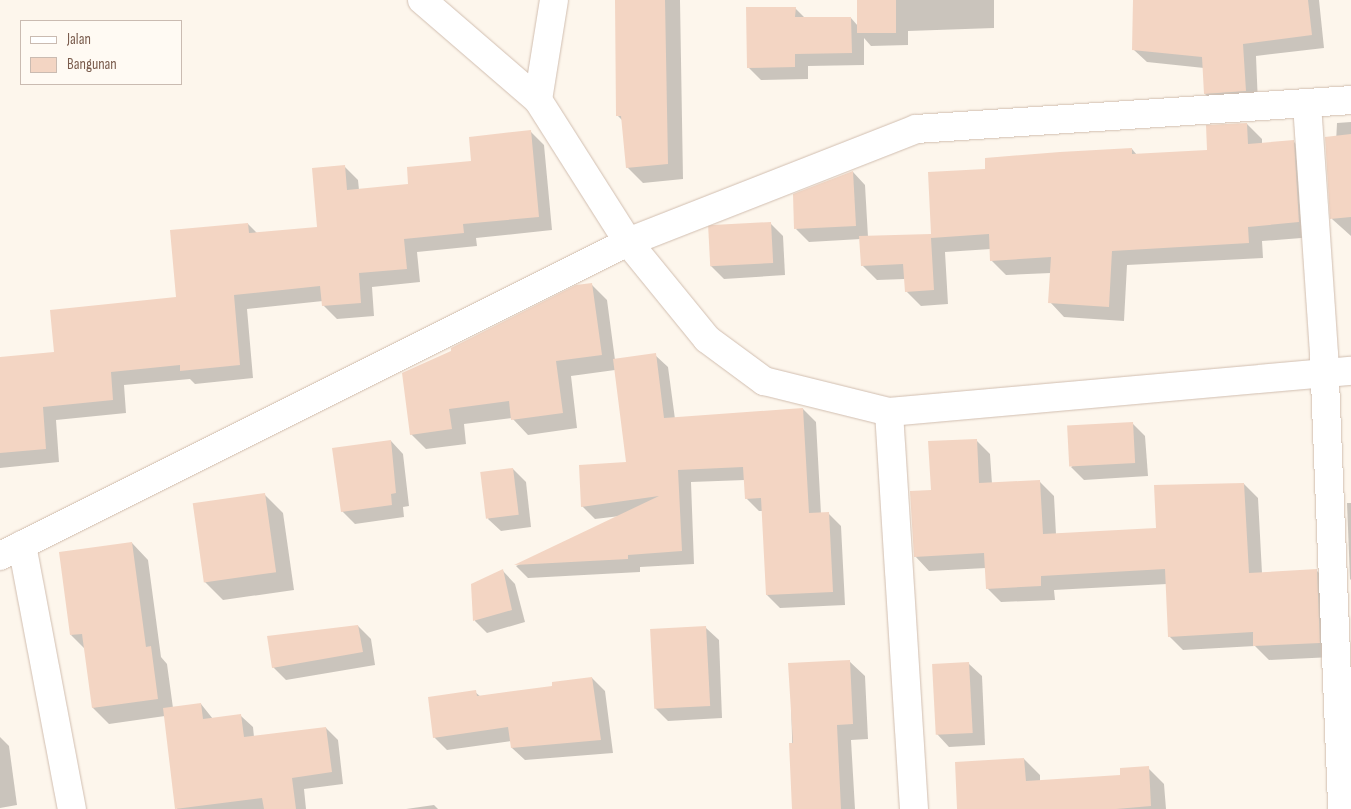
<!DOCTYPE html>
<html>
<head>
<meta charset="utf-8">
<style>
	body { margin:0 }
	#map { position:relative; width:1351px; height:809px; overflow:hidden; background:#fdf6ec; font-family:"Sofia Sans Condensed",sans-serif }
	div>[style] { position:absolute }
	.shadow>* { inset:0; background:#0003 }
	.building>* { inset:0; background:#f3d5c3; transform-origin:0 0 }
	.roads { filter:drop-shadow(0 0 1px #d1beb0) drop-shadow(0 0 1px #d1beb0) }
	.minor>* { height:28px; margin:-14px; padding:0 14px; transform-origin:14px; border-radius:14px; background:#fff }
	span { translate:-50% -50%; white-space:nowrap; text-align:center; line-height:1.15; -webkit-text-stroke:4px #fffaf3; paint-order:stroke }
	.legend { position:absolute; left:20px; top:20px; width:162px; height:65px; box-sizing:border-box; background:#fffaf3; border:1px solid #cabbb1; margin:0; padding:6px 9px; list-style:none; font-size:15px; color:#7a5c4d }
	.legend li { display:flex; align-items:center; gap:10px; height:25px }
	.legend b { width:25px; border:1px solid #cabbb1 }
</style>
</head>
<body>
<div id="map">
	<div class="shadow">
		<i style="clip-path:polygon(617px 0,680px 0,683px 179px,643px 183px,627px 167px,623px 121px,617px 115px)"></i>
		<i style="clip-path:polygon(858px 0,994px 0,994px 28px,908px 31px,908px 45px,871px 46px,864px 38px,864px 65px,808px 66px,808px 79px,761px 80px,748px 67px,795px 8px,805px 18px,851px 18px,858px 26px)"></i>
		<i style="clip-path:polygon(1134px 0,1319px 0,1324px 48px,1256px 56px,1258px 104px,1218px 106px,1205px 94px,1204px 68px,1147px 62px,1134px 50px)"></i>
		<i style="clip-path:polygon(1351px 122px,1351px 236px,1332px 219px,1337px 123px)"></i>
		<i style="clip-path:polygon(1247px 124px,1262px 139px,1262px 144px,1293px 141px,1308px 156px,1314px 237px,1262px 241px,1263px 258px,1127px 265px,1124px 321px,1064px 317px,1050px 302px,1051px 273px,1006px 275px,991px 260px,991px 249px,945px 252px,948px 304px,921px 306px,906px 291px,905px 279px,877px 280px,862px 265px,861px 239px,809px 242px,796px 229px,853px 172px,865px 185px,868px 237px,932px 235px,987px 170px,1132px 149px,1137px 155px,1208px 151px)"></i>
		<i style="clip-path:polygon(531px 132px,544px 145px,552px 230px,476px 238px,477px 246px,417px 252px,420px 282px,372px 287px,374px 316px,337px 319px,323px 305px,323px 301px,247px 309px,253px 378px,195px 384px,190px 379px,124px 385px,126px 413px,56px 420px,59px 462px,0 468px,0 358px,55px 354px,177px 298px,248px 224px,257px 233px,318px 228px,344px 166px,358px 180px,359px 190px,410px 185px,472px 162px)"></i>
		<i style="clip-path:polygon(770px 223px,783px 236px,785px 275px,724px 279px,711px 266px)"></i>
		<i style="clip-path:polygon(592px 285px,607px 300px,615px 360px,655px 355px,668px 367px,675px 419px,803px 409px,816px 422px,821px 514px,828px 513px,841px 526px,845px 605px,780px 608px,767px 595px,763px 511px,759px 511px,746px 498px,745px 480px,691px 482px,694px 564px,640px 567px,640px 572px,528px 578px,516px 566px,620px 516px,595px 519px,582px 506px,628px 463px,615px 370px,571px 376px,577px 428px,528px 435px,512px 418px,464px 424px,466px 444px,426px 449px,411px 434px,452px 352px)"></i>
		<i style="clip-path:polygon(1133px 424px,1145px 436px,1148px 476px,1084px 480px,1071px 467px)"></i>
		<i style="clip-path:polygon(976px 440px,990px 454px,992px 484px,1040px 482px,1054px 496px,1056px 534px,1158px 529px,1244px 484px,1258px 498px,1262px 573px,1316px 570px,1331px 585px,1333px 657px,1269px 660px,1255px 646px,1183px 650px,1169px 636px,1167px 584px,1054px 590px,1055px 600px,1001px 602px,987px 588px,986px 568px,929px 571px,915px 556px,933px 491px)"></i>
		<i style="clip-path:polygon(391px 441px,403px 454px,409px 506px,403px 507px,404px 517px,355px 524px,342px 511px)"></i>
		<i style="clip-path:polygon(513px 469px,526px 482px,531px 527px,501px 531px,488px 519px)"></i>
		<i style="clip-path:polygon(265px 495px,283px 513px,294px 590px,223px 600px,204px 581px)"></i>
		<i style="clip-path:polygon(1347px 503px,1351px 503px,1351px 580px,1350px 579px)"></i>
		<i style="clip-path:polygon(132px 543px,148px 560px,161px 657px,167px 664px,173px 708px,201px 704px,213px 719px,241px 716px,253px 727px,254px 737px,326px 728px,338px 740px,343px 784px,304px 789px,306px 809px,177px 809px,165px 716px,109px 724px,93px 708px,85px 649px,71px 635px)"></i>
		<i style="clip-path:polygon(503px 571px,515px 584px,525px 622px,487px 633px,475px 621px,473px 585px)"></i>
		<i style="clip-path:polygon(358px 626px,371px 639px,375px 665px,286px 680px,273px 667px)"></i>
		<i style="clip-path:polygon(706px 628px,719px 640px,722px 718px,668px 721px,655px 708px)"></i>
		<i style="clip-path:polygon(849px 661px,865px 676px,868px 739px,851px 740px,855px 809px,794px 809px,790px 664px)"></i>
		<i style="clip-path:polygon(969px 664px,982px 676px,985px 745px,949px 747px,937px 734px)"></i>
		<i style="clip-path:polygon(592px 678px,605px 691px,613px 753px,525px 760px,512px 748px,511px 741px,447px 750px,434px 737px,475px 692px,481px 697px,554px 688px)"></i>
		<i style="clip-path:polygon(0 737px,9px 746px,17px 805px,0 808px)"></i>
		<i style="clip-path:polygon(1024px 759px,1040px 775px,1040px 782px,1121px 776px,1148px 768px,1164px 784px,1166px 809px,959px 809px)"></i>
		<i style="clip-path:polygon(434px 805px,438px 809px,406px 809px)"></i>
	</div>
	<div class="building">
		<i style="clip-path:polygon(615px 0,665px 0,668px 164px,626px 168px,621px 116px,616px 116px)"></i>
		<i style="left:857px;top:0;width:39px;height:33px"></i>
		<i style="clip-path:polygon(1133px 0,1308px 0,1312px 35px,1243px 44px,1246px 91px,1204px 94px,1202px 57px,1132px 50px)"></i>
		<i style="clip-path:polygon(746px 7px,796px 7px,795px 17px,851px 17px,852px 53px,795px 54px,795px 67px,747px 68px)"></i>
		<i style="clip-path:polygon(1247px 123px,1248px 144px,1294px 140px,1299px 222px,1248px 227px,1249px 243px,1112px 251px,1109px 307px,1048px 303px,1051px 257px,990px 261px,989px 234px,931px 238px,934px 290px,905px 292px,903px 264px,861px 266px,859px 236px,931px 234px,928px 172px,985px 169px,985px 158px,1060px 152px,1132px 148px,1132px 154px,1207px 150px,1206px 125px)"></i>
		<i style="clip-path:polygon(531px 130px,539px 217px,463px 224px,464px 233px,404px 239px,407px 269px,359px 273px,361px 303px,322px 306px,320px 286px,234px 295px,240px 365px,180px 371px,180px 365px,111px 372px,113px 400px,43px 407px,46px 449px,0 453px,0 357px,54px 352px,50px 310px,176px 297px,170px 230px,248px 223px,249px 233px,317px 227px,312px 168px,345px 165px,347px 190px,408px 184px,407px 167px,471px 161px,469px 137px)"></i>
		<i style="clip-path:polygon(1351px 134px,1351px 217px,1330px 219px,1325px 137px)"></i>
		<i style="clip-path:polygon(853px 171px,856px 226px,794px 229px,793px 194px)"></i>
		<i style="left:771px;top:222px;width:41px;height:63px;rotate:87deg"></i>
		<i style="clip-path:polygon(592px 283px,602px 355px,556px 361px,563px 413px,511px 420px,509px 401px,449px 409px,452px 429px,410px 435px,402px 373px,451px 351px,451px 348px,576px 285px)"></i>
		<i style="clip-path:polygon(656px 353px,664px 418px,803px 408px,809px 513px,829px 512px,833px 592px,766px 595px,761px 498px,745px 499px,743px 467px,678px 470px,682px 551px,628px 555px,628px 559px,514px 565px,659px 496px,581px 507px,579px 465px,626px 462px,613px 359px)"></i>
		<i style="left:1133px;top:422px;width:41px;height:66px;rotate:87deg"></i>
		<i style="clip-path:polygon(977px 439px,979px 483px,1040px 480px,1043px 534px,1156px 528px,1154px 485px,1244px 483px,1249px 573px,1317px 569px,1320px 643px,1253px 646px,1253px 632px,1168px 637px,1165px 569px,1041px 576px,1041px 586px,986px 589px,984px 553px,914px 557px,910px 491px,931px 490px,928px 441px)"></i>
		<i style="clip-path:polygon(391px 440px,396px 493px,391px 494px,392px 505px,341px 512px,332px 448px)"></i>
		<i style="left:513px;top:468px;width:47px;height:33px;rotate:83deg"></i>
		<i style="left:265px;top:493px;width:80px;height:73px;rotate:82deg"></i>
		<i style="clip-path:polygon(132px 542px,146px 647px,151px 646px,158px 699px,92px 708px,82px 634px,70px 635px,59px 552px)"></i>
		<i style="clip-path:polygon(503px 569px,512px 610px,473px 621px,471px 584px)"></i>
		<i style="clip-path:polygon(358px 625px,363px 652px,272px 668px,267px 636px)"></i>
		<i style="left:706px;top:626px;width:80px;height:56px;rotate:87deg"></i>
		<i style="clip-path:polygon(850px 660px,853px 724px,837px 725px,841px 809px,792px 809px,789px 743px,793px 743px,788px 663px)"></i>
		<i style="left:969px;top:662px;width:71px;height:37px;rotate:87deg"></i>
		<i style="clip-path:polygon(592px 677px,601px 740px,511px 748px,508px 727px,433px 738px,428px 697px,476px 690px,477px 696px,552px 686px,552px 682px)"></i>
		<i style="clip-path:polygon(201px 703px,203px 719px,241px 714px,244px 737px,326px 727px,332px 772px,292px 778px,296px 809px,264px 809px,262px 798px,175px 809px,163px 708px)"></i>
		<i style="clip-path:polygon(1024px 758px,1026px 781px,1120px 775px,1120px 768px,1149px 766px,1151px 806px,1116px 809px,957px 809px,955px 762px)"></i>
	</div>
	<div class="roads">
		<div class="minor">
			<i style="left:422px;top:0;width:153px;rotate:40.8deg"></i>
			<i style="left:554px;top:0;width:101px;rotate:99.1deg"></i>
			<i style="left:538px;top:100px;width:168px;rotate:57.6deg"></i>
			<i style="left:628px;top:242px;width:125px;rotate:50.8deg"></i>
			<i style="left:707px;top:339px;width:71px;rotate:36.4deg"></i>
			<i style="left:764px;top:381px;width:129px;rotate:13.9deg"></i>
			<i style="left:889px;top:412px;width:464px;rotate:-5.1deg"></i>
			<i style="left:1307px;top:104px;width:253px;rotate:86.1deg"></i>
			<i style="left:1324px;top:356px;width:453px;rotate:87.7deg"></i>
			<i style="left:889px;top:412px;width:398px;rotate:86.4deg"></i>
			<i style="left:22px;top:545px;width:269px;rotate:79.3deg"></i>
			<i style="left:0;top:556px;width:702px;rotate:-26.57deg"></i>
			<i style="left:628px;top:242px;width:309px;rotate:-21.4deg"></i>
			<i style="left:916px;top:129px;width:436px;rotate:-3.8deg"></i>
		</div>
	</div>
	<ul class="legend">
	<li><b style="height:6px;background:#fff"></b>Jalan</li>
	<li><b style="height:14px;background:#f3d5c3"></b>Bangunan</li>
	</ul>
</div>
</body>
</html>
